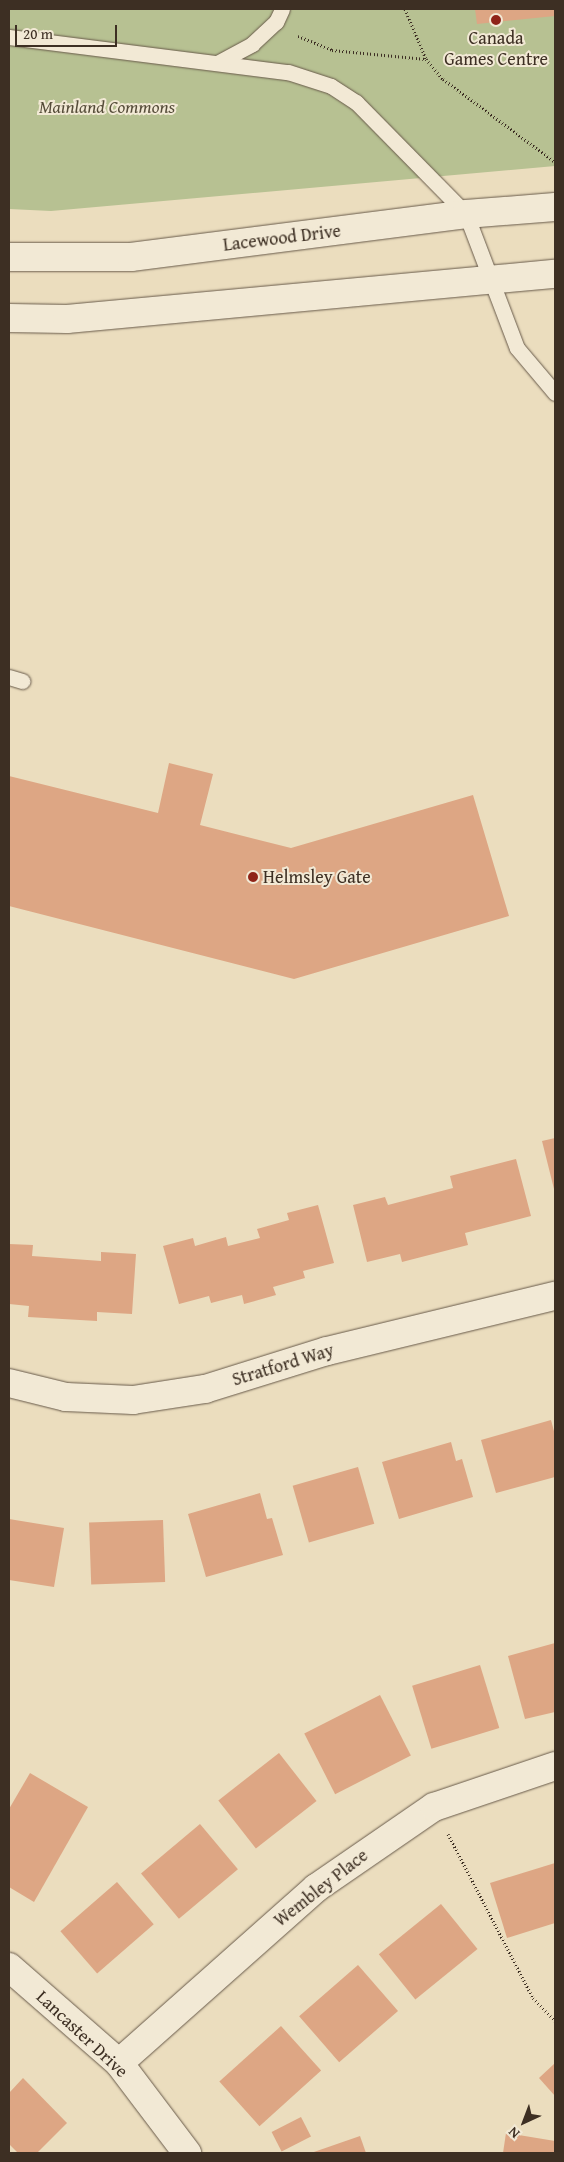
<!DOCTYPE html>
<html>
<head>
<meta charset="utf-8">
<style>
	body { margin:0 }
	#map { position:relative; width:564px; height:2162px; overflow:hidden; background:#ebddbe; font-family:"Gentium Book Plus",serif }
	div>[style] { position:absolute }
	.green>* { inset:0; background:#b7c192 }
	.building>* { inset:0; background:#dda684; transform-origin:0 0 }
	.path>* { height:3px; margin-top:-1.5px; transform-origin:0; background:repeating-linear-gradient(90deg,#3d2f23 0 1px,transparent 0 3.5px) }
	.roads { filter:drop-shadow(0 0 1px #685a4a) drop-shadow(0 0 1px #685a4a) }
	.lane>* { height:15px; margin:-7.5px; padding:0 7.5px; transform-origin:7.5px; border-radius:7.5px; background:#f2e9d5 }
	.street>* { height:28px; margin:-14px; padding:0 14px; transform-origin:14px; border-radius:14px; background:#f2e9d5 }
	.secondary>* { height:28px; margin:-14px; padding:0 14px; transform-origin:14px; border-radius:14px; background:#f2e9d5 }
	.dots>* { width:14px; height:14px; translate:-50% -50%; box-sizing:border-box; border:2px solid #f2e9d5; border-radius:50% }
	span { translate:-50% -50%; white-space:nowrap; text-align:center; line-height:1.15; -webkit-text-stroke:4px #f2e9d5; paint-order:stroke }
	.poi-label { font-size:18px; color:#3d2f23 }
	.left { translate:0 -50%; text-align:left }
	.park-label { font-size:18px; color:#554c39; font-style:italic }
	.street-label { font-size:18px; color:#3d2f23 }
	.frame { position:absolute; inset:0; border:10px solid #3d2f23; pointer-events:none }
	.north { position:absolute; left:499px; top:2097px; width:50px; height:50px; -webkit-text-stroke:4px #f2e9d5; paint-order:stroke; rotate:223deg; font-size:14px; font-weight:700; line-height:20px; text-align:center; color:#3d2f23 }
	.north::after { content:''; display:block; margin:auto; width:18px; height:22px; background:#3d2f23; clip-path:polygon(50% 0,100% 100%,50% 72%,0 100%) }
	.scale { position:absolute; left:15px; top:25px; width:102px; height:22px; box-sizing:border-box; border:2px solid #3d2f23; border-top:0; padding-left:6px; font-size:15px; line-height:18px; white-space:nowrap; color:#3d2f23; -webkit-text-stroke:4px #f2e9d5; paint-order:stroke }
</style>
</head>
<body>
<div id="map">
	<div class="green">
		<i style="clip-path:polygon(9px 9px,555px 9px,555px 166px,51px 211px,9px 209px)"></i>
	</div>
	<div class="building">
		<i style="clip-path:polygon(475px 9px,555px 9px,555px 16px,477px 24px)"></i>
		<i style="clip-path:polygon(169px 763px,213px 774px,200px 825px,291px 848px,473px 795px,509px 916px,294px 979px,9px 906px,9px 776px,158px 813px)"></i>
		<i style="clip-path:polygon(555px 1138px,555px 1193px,542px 1141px)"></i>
		<i style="clip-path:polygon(516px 1159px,531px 1216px,465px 1233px,468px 1245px,402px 1262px,400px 1254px,367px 1262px,353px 1205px,385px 1197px,388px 1205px,453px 1188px,450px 1176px)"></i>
		<i style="clip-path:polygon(318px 1205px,334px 1263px,303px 1271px,305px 1278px,273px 1287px,276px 1295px,244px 1304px,242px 1295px,211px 1303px,209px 1296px,179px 1304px,163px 1246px,193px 1238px,195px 1246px,226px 1237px,228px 1246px,260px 1238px,257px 1229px,289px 1220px,287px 1213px)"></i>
		<i style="clip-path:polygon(9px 1244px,33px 1245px,32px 1256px,101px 1261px,101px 1252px,136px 1254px,132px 1314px,97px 1312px,97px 1321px,28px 1317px,29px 1306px,9px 1304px)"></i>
		<i style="clip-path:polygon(551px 1420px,555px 1435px,555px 1477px,496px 1493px,481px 1440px)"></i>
		<i style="clip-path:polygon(451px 1442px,456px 1461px,462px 1459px,473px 1497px,399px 1519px,382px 1462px)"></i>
		<i style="left:358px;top:1467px;width:59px;height:68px;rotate:74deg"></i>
		<i style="clip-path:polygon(260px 1493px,267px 1519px,272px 1518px,283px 1555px,206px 1577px,188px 1514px)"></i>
		<i style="clip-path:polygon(9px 1519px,64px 1528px,54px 1587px,9px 1580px)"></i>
		<i style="left:163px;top:1520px;width:62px;height:74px;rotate:88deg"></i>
		<i style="clip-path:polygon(555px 1643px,555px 1712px,525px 1719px,508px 1656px)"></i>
		<i style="left:480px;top:1665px;width:66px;height:71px;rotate:73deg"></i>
		<i style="left:380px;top:1695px;width:68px;height:85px;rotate:63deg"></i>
		<i style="left:279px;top:1753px;width:61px;height:77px;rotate:52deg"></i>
		<i style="clip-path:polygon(30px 1773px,88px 1807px,34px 1902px,9px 1887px,9px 1809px)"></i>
		<i style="left:200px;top:1824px;width:59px;height:77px;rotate:50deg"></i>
		<i style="clip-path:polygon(555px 1863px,555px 1923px,507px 1938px,490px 1883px)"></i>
		<i style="left:117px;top:1882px;width:56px;height:75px;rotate:49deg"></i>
		<i style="left:441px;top:1904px;width:58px;height:80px;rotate:51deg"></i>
		<i style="left:358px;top:1965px;width:61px;height:78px;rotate:49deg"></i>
		<i style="left:281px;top:2026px;width:60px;height:83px;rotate:48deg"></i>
		<i style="clip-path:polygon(555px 2063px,555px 2096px,539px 2078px)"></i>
		<i style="clip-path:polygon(23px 2078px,67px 2123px,37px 2153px,18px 2153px,9px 2144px,9px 2093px)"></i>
		<i style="left:301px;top:2117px;width:22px;height:33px;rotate:63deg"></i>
		<i style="clip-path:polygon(506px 2133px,555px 2141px,555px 2153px,503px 2153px)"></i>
		<i style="clip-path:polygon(360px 2136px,366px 2153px,311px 2153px)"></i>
	</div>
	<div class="path">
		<i style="left:405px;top:9px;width:54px;rotate:67.2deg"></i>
		<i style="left:426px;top:59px;width:26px;rotate:50deg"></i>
		<i style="left:443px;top:79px;width:139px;rotate:36.5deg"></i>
		<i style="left:298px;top:36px;width:37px;rotate:22deg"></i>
		<i style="left:332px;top:50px;width:94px;rotate:5.5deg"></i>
		<i style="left:448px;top:1834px;width:185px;rotate:62.6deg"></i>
		<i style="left:533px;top:1998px;width:32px;rotate:46deg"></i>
	</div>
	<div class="roads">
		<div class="lane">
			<i style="left:9px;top:37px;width:281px;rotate:7.2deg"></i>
			<i style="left:288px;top:72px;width:45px;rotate:18deg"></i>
			<i style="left:331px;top:86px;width:30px;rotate:33deg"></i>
			<i style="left:356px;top:102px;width:157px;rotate:45.5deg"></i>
			<i style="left:466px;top:214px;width:143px;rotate:69.2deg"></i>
			<i style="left:517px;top:348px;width:59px;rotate:49.8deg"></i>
			<i style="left:217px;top:63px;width:40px;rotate:-28deg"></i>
			<i style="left:252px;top:44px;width:33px;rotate:-43deg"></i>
			<i style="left:276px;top:22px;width:14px;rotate:-65deg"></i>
			<i style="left:9px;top:677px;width:14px;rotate:17deg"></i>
		</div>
		<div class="street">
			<i style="left:9px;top:1383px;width:59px;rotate:13.8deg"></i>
			<i style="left:66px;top:1397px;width:67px;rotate:2.6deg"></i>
			<i style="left:133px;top:1400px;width:73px;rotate:-8.7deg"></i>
			<i style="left:205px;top:1389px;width:128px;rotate:-17.3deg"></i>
			<i style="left:327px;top:1351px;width:235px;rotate:-13.6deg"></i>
			<i style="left:9px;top:1967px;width:146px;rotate:41.1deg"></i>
			<i style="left:119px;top:2063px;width:113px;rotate:52.9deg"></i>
			<i style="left:119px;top:2063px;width:264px;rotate:-41.6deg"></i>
			<i style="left:316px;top:1888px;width:143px;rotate:-34.5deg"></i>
			<i style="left:434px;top:1807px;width:128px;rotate:-18.7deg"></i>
		</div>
		<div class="secondary">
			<i style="left:9px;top:257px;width:122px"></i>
			<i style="left:131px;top:257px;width:338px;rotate:-7.3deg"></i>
			<i style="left:466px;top:214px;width:89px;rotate:-4.5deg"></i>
			<i style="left:9px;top:318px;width:58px;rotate:1deg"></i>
			<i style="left:67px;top:319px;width:490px;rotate:-5.3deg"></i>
		</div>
	</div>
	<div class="dots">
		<i style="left:496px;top:20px;background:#8f2418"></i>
		<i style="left:253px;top:877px;background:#8f2418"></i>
	</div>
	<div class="poi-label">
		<span style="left:496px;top:49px">Canada<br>Games Centre</span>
		<span class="left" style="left:263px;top:877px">Helmsley Gate</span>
	</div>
	<div class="park-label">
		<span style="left:107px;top:107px">Mainland Commons</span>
	</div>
	<div class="street-label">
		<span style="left:282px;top:238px;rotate:-7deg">Lacewood Drive</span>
		<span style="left:283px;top:1365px;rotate:-17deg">Stratford Way</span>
		<span style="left:321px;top:1888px;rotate:-38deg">Wembley Place</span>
		<span style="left:82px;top:2034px;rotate:43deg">Lancaster Drive</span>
	</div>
	<div class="frame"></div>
	<div class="north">N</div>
	<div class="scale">20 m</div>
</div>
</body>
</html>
